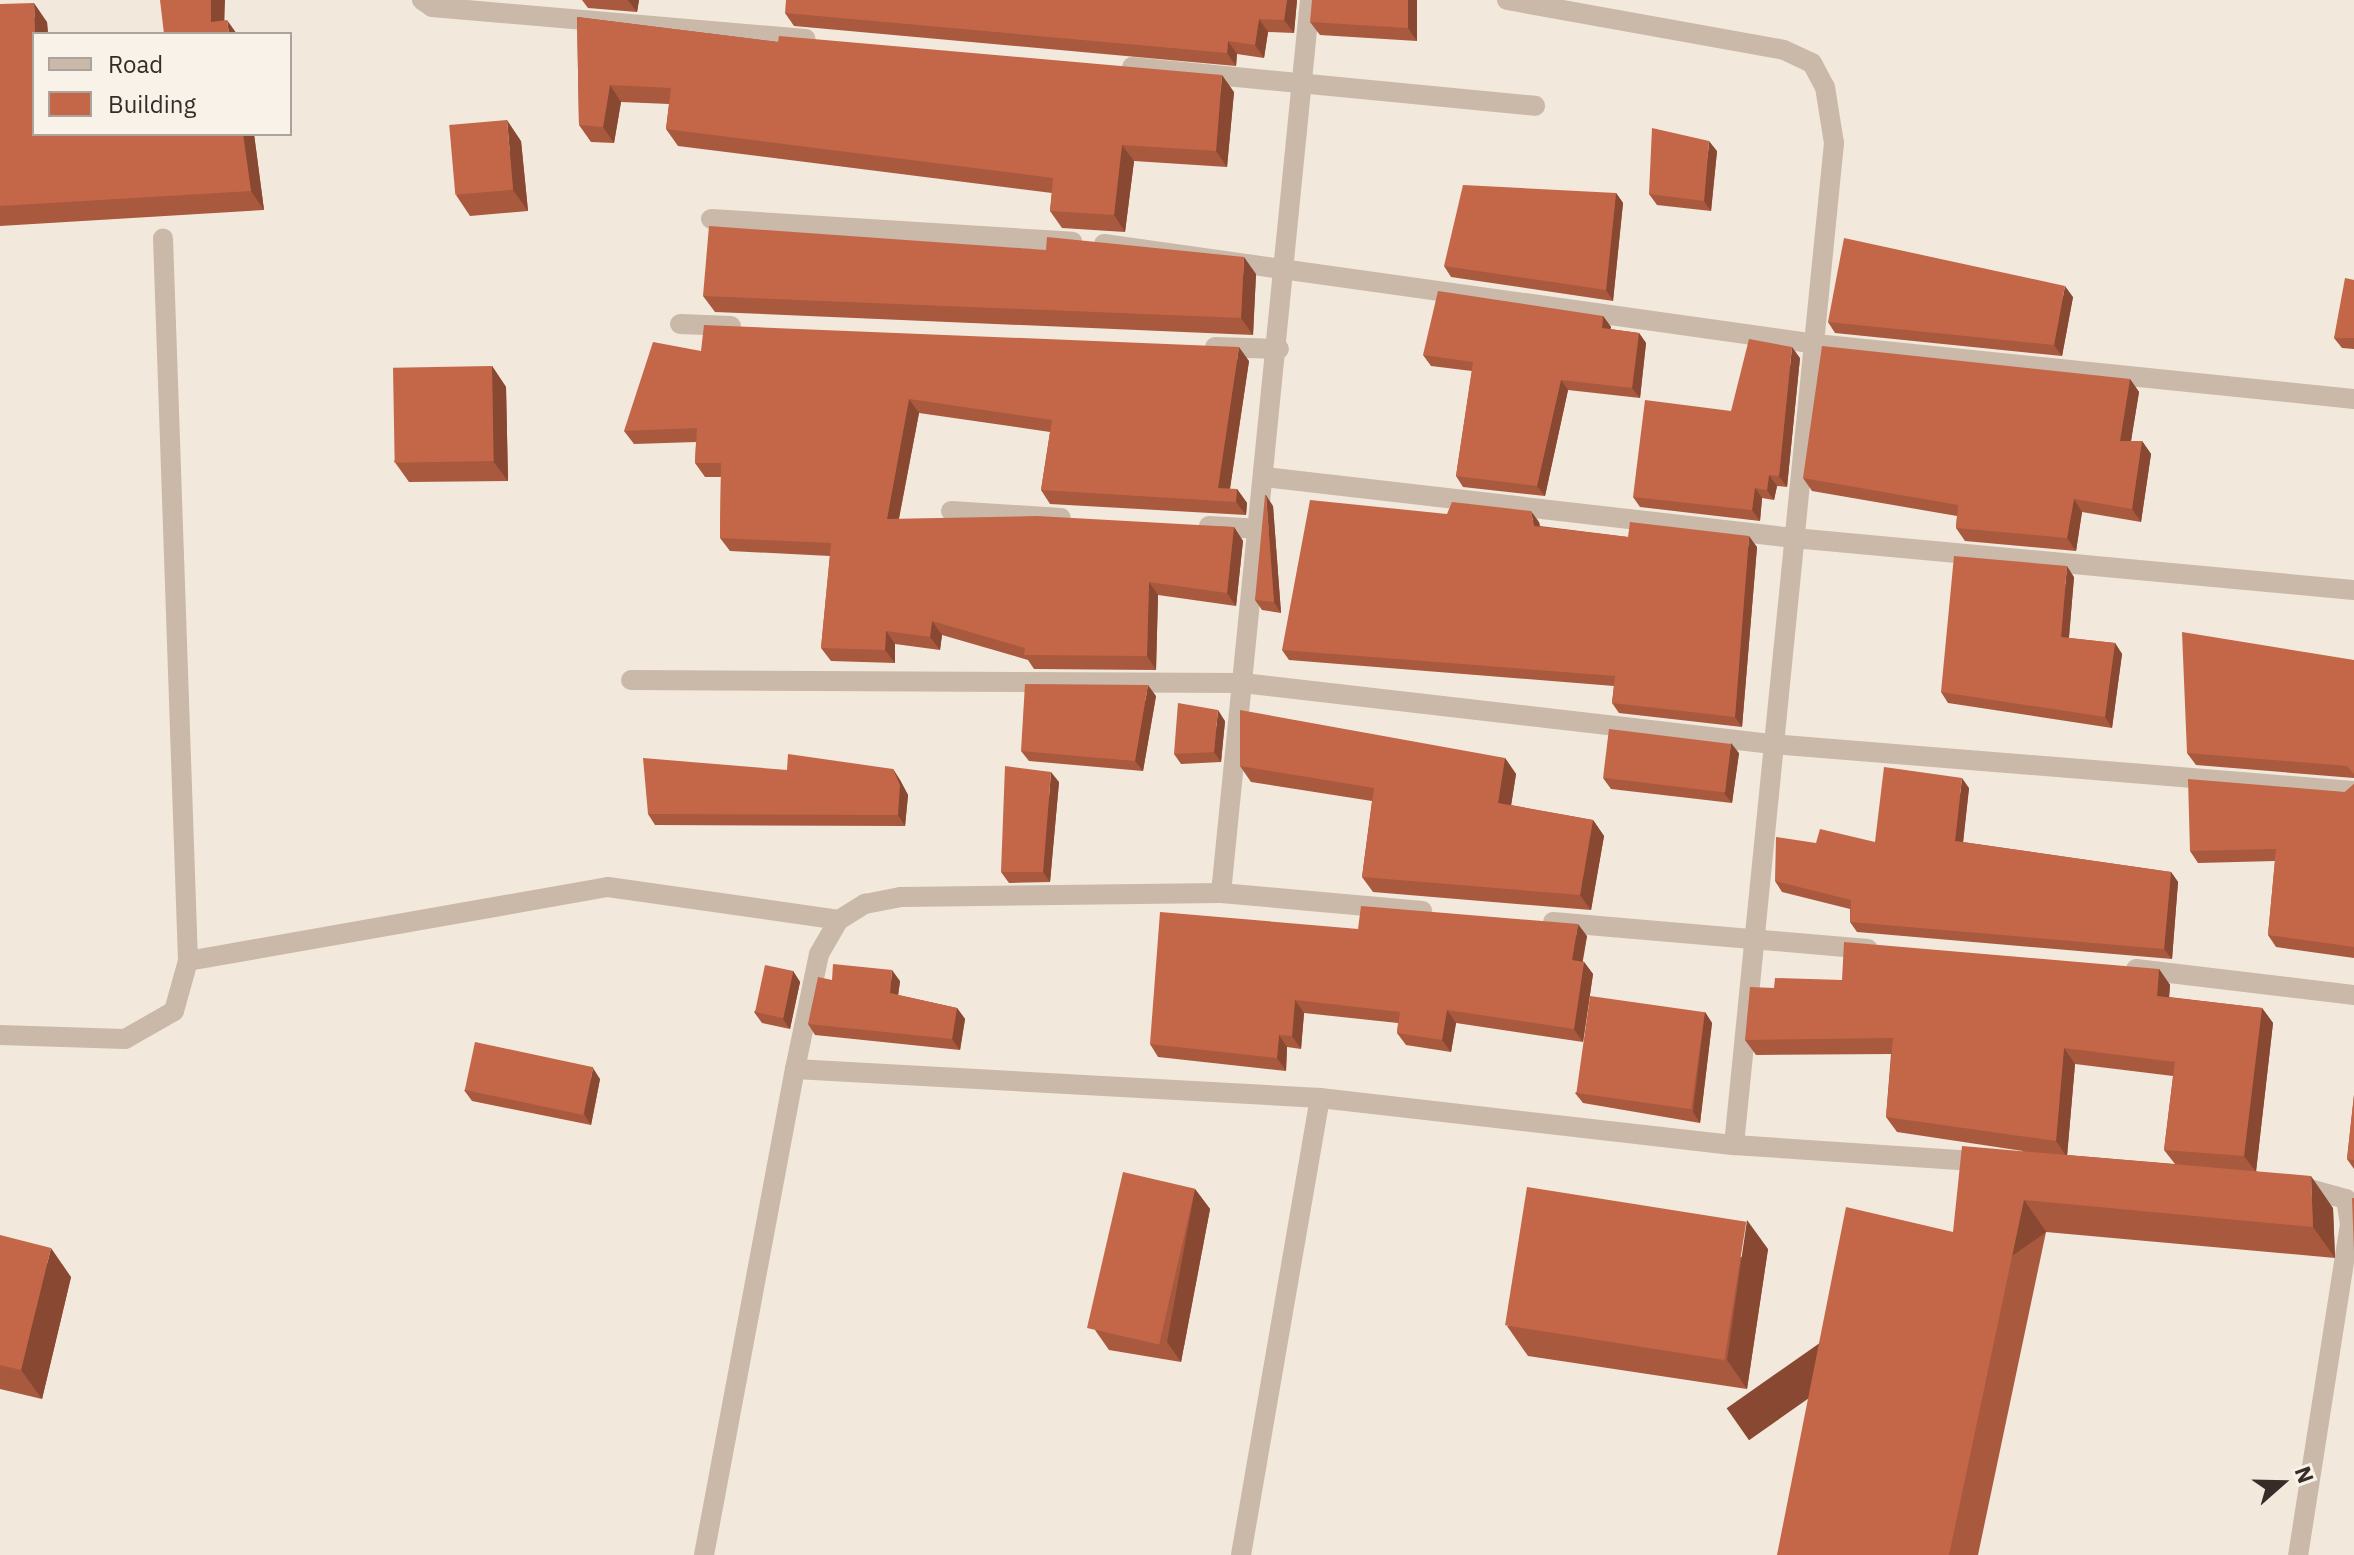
<!DOCTYPE html>
<html>
<head>
<meta charset="utf-8">
<style>
	body { margin:0 }
	#map { position:relative; width:2354px; height:1555px; overflow:hidden; background:#f2e8dc; font-family:"IBM Plex Sans",sans-serif }
	div>[style] { position:absolute }
	.street>* { height:20px; margin:-10px; padding:0 10px; transform-origin:10px; border-radius:10px; background:#cab8a8 }
	.wall>* { inset:0; background:#a9593e }
	.shaded-wall>* { inset:0; background:#894832; transform-origin:0 0 }
	.building>* { inset:0; background:#c46748; transform-origin:0 0 }
	span { translate:-50% -50%; white-space:nowrap; text-align:center; line-height:1.15; -webkit-text-stroke:6px #f9f2e9; paint-order:stroke }
	.legend { position:absolute; left:32px; top:32px; width:260px; height:104px; box-sizing:border-box; background:#f9f2e9; border:2px solid #aba39c; margin:0; padding:10px 14px; list-style:none; font-size:24px; color:#372d28 }
	.legend li { display:flex; align-items:center; gap:16px; height:40px }
	.legend b { width:40px; border:2px solid #aba39c }
	.north { position:absolute; left:2242px; top:1443px; width:80px; height:80px; -webkit-text-stroke:6px #f9f2e9; paint-order:stroke; rotate:70deg; font-size:22px; font-weight:700; line-height:32px; text-align:center; color:#372d28 }
	.north::after { content:''; display:block; margin:auto; width:28px; height:36px; background:#372d28; clip-path:polygon(50% 0,100% 100%,50% 72%,0 100%) }
</style>
</head>
<body>
<div id="map">
	<div class="street">
		<i style="left:422px;top:0;width:12px;rotate:35deg"></i>
		<i style="left:432px;top:7px;width:375px;rotate:4.9deg"></i>
		<i style="left:1507px;top:0;width:281px;rotate:10.2deg"></i>
		<i style="left:1784px;top:50px;width:31px;rotate:25deg"></i>
		<i style="left:1812px;top:63px;width:27px;rotate:62deg"></i>
		<i style="left:1825px;top:87px;width:57px;rotate:80.9deg"></i>
		<i style="left:1834px;top:143px;width:1007px;rotate:95.7deg"></i>
		<i style="left:1132px;top:67px;width:405px;rotate:5.5deg"></i>
		<i style="left:711px;top:219px;width:362px;rotate:3.6deg"></i>
		<i style="left:1104px;top:244px;width:719px;rotate:7.99deg"></i>
		<i style="left:1816px;top:344px;width:541px;rotate:5.84deg"></i>
		<i style="left:680px;top:324px;width:51px;rotate:2.2deg"></i>
		<i style="left:1215px;top:347px;width:64px;rotate:1.8deg"></i>
		<i style="left:1264px;top:477px;width:533px;rotate:6.57deg"></i>
		<i style="left:1794px;top:538px;width:562px;rotate:5.31deg"></i>
		<i style="left:951px;top:511px;width:110px;rotate:3.6deg"></i>
		<i style="left:1209px;top:526px;width:52px;rotate:3.3deg"></i>
		<i style="left:631px;top:680px;width:612px;rotate:0.28deg"></i>
		<i style="left:1243px;top:683px;width:533px;rotate:6.58deg"></i>
		<i style="left:1772px;top:744px;width:584px;rotate:4.62deg"></i>
		<i style="left:1221px;top:893px;width:897px;rotate:-84.31deg"></i>
		<i style="left:1553px;top:922px;width:316px;rotate:4.9deg"></i>
		<i style="left:188px;top:961px;width:426px;rotate:-10deg"></i>
		<i style="left:608px;top:887px;width:233px;rotate:8.1deg"></i>
		<i style="left:2136px;top:969px;width:220px;rotate:6.8deg"></i>
		<i style="left:0;top:1035px;width:125px;rotate:1.8deg"></i>
		<i style="left:125px;top:1039px;width:56px;rotate:-29.7deg"></i>
		<i style="left:174px;top:1011px;width:52px;rotate:-74.4deg"></i>
		<i style="left:188px;top:961px;width:723px;rotate:-91.98deg"></i>
		<i style="left:795px;top:1069px;width:117px;rotate:-78.2deg"></i>
		<i style="left:819px;top:954px;width:39px;rotate:-60deg"></i>
		<i style="left:839px;top:920px;width:31px;rotate:-32deg"></i>
		<i style="left:865px;top:904px;width:37px;rotate:-11deg"></i>
		<i style="left:901px;top:897px;width:320px;rotate:-0.7deg"></i>
		<i style="left:1221px;top:893px;width:202px;rotate:5.1deg"></i>
		<i style="left:2295px;top:1185px;width:53px;rotate:15.4deg"></i>
		<i style="left:2346px;top:1199px;width:25px;rotate:81deg"></i>
		<i style="left:2350px;top:1224px;width:335px;rotate:98.9deg"></i>
		<i style="left:704px;top:1555px;width:494px;rotate:-79.4deg"></i>
		<i style="left:795px;top:1069px;width:526px;rotate:3.16deg"></i>
		<i style="left:1320px;top:1098px;width:417px;rotate:6.5deg"></i>
		<i style="left:1734px;top:1145px;width:255px;rotate:3.8deg"></i>
		<i style="left:1241px;top:1555px;width:464px;rotate:-80.2deg"></i>
	</div>
	<div class="wall">
		<i style="clip-path:polygon(582px 0,639px 0,637px 12px,588px 8px)"></i>
		<i style="clip-path:polygon(1297px 0,1294px 33px,1268px 32px,1264px 58px,1237px 54px,1236px 66px,794px 26px,785px 13px)"></i>
		<i style="clip-path:polygon(1417px 0,1417px 41px,1320px 35px,1310px 22px)"></i>
		<i style="clip-path:polygon(0 4px,47px 22px,48px 34px,34px 34px,34px 134px,254px 134px,264px 210px,0 226px)"></i>
		<i style="clip-path:polygon(577px 17px,778px 42px,1234px 92px,1227px 167px,1134px 161px,1125px 232px,1062px 228px,1050px 211px,1052px 193px,678px 146px,666px 129px,669px 104px,621px 102px,614px 143px,591px 142px,579px 125px)"></i>
		<i style="clip-path:polygon(521px 141px,528px 211px,470px 216px,456px 195px)"></i>
		<i style="clip-path:polygon(1717px 151px,1711px 211px,1657px 205px,1649px 194px)"></i>
		<i style="clip-path:polygon(1616px 193px,1623px 203px,1613px 301px,1451px 277px,1444px 266px)"></i>
		<i style="clip-path:polygon(1256px 274px,1253px 335px,715px 312px,703px 296px)"></i>
		<i style="clip-path:polygon(2354px 280px,2354px 349px,2342px 348px,2334px 338px)"></i>
		<i style="clip-path:polygon(2073px 297px,2062px 356px,1835px 333px,1828px 322px)"></i>
		<i style="clip-path:polygon(1603px 316px,1611px 327px,1610px 329px,1639px 333px,1646px 343px,1640px 398px,1568px 390px,1545px 496px,1463px 487px,1456px 476px,1472px 371px,1431px 366px,1423px 355px)"></i>
		<i style="clip-path:polygon(701px 351px,1249px 361px,1230px 489px,1237px 489px,1247px 503px,1246px 515px,1050px 504px,1041px 490px,1050px 432px,919px 413px,899px 519px,1234px 527px,1243px 541px,1236px 606px,1158px 595px,1156px 670px,1034px 669px,1028px 660px,942px 635px,940px 650px,895px 644px,895px 663px,831px 661px,821px 648px,830px 556px,730px 551px,720px 538px,721px 477px,705px 477px,695px 463px,696px 442px,634px 444px,624px 431px)"></i>
		<i style="clip-path:polygon(1800px 358px,1787px 487px,1777px 486px,1774px 500px,1762px 498px,1760px 521px,1640px 507px,1633px 497px,1731px 411px)"></i>
		<i style="clip-path:polygon(492px 366px,506px 387px,508px 481px,409px 482px,394px 461px)"></i>
		<i style="clip-path:polygon(2130px 379px,2139px 392px,2131px 441px,2142px 441px,2151px 454px,2141px 522px,2082px 512px,2076px 551px,1965px 541px,1956px 528px,1957px 516px,1812px 491px,1803px 478px)"></i>
		<i style="clip-path:polygon(1273px 506px,1281px 613px,1262px 610px,1255px 600px)"></i>
		<i style="clip-path:polygon(1447px 514px,1539px 522px,1540px 526px,1628px 537px,1757px 547px,1742px 727px,1619px 713px,1612px 703px,1614px 686px,1289px 660px,1282px 650px)"></i>
		<i style="clip-path:polygon(2074px 577px,2069px 638px,2115px 643px,2122px 654px,2112px 728px,1948px 703px,1941px 692px)"></i>
		<i style="clip-path:polygon(2354px 660px,2354px 778px,2196px 765px,2187px 753px)"></i>
		<i style="clip-path:polygon(1156px 696px,1143px 771px,1029px 761px,1021px 751px)"></i>
		<i style="clip-path:polygon(1225px 721px,1221px 762px,1181px 764px,1174px 754px)"></i>
		<i style="clip-path:polygon(1739px 753px,1732px 803px,1611px 789px,1603px 778px)"></i>
		<i style="clip-path:polygon(1505px 758px,1516px 774px,1511px 805px,1593px 820px,1604px 836px,1591px 910px,1373px 892px,1362px 877px,1372px 801px,1251px 782px,1240px 766px)"></i>
		<i style="clip-path:polygon(893px 769px,900px 780px,908px 795px,905px 826px,655px 825px,648px 814px,787px 770px)"></i>
		<i style="clip-path:polygon(1059px 782px,1050px 882px,1009px 883px,1001px 872px)"></i>
		<i style="clip-path:polygon(2354px 784px,2354px 958px,2276px 947px,2268px 935px,2275px 861px,2198px 863px,2190px 851px,2345px 792px)"></i>
		<i style="clip-path:polygon(1969px 788px,1963px 842px,2171px 872px,2178px 882px,2172px 959px,1857px 932px,1850px 922px,1850px 909px,1782px 892px,1775px 881px,1816px 843px,1875px 842px)"></i>
		<i style="clip-path:polygon(1358px 929px,1587px 936px,1582px 961px,1584px 962px,1593px 974px,1583px 1042px,1456px 1023px,1451px 1052px,1406px 1045px,1397px 1033px,1398px 1023px,1304px 1013px,1301px 1049px,1287px 1047px,1286px 1071px,1158px 1057px,1150px 1044px)"></i>
		<i style="clip-path:polygon(evenodd,2159px 969px,2170px 985px,2169px 997px,2262px 1008px,2273px 1023px,2256px 1171px,2333px 1208px,2335px 1258px,2046px 1232px,1978px 1555px,1777px 1555px,1953px 1232px,2023px 1151px,1897px 1132px,1886px 1117px,1891px 1054px,1756px 1055px,1745px 1040px,1774px 988px,1842px 980px,2159px 969px,2075px 1064px,2173px 1076px,2164px 1150px,2175px 1164px,2067px 1155px,2075px 1064px)"></i>
		<i style="clip-path:polygon(793px 971px,800px 982px,790px 1029px,762px 1023px,754px 1012px)"></i>
		<i style="clip-path:polygon(832px 980px,900px 981px,898px 995px,957px 1008px,965px 1019px,960px 1050px,815px 1035px,808px 1024px)"></i>
		<i style="clip-path:polygon(1705px 1012px,1712px 1023px,1700px 1123px,1583px 1103px,1575px 1093px)"></i>
		<i style="clip-path:polygon(600px 1079px,591px 1125px,472px 1101px,464px 1090px)"></i>
		<i style="clip-path:polygon(2354px 1095px,2354px 1169px,2347px 1159px)"></i>
		<i style="clip-path:polygon(1195px 1189px,1210px 1209px,1181px 1362px,1109px 1350px,1095px 1330px)"></i>
		<i style="clip-path:polygon(0 1235px,71px 1277px,42px 1399px,0 1389px)"></i>
		<i style="clip-path:polygon(1768px 1249px,1747px 1389px,1528px 1356px,1507px 1326px)"></i>
	</div>
	<div class="shaded-wall">
		<i style="clip-path:polygon(211px 0,225px 0,224px 34px,211px 22px)"></i>
		<i style="clip-path:polygon(628px 0,639px 0,637px 12px)"></i>
		<i style="clip-path:polygon(1287px 0,1297px 0,1294px 33px,1284px 20px)"></i>
		<i style="clip-path:polygon(1408px 0,1417px 0,1417px 41px,1408px 28px)"></i>
		<i style="clip-path:polygon(34px 3px,47px 22px,48px 34px,35px 34px)"></i>
		<i style="clip-path:polygon(1259px 19px,1268px 32px,1264px 58px,1255px 45px)"></i>
		<i style="clip-path:polygon(227px 20px,237px 34px,229px 34px)"></i>
		<i style="clip-path:polygon(1228px 41px,1237px 54px,1236px 66px,1227px 53px)"></i>
		<i style="clip-path:polygon(1222px 75px,1234px 92px,1227px 167px,1216px 151px)"></i>
		<i style="clip-path:polygon(610px 85px,621px 102px,614px 143px,603px 127px)"></i>
		<i style="clip-path:polygon(507px 120px,521px 141px,528px 211px,513px 190px)"></i>
		<i style="clip-path:polygon(243px 134px,254px 134px,264px 210px,251px 191px)"></i>
		<i style="clip-path:polygon(1709px 141px,1717px 151px,1711px 211px,1704px 201px)"></i>
		<i style="clip-path:polygon(1122px 145px,1134px 161px,1125px 232px,1114px 215px)"></i>
		<i style="clip-path:polygon(1616px 193px,1623px 203px,1613px 301px,1606px 290px)"></i>
		<i style="clip-path:polygon(1244px 257px,1256px 274px,1253px 335px,1241px 318px)"></i>
		<i style="clip-path:polygon(2065px 286px,2073px 297px,2062px 356px,2054px 345px)"></i>
		<i style="clip-path:polygon(1603px 316px,1611px 327px,1609px 339px,1602px 328px)"></i>
		<i style="clip-path:polygon(1639px 333px,1646px 343px,1640px 398px,1632px 388px)"></i>
		<i style="clip-path:polygon(1239px 347px,1249px 361px,1228px 501px,1218px 488px)"></i>
		<i style="clip-path:polygon(1792px 347px,1800px 358px,1787px 487px,1779px 476px)"></i>
		<i style="clip-path:polygon(492px 366px,506px 387px,508px 481px,493px 461px)"></i>
		<i style="clip-path:polygon(2130px 379px,2139px 392px,2129px 453px,2120px 441px)"></i>
		<i style="clip-path:polygon(1561px 380px,1568px 390px,1545px 496px,1537px 486px)"></i>
		<i style="clip-path:polygon(909px 399px,919px 413px,896px 533px,887px 519px)"></i>
		<i style="clip-path:polygon(2142px 441px,2151px 454px,2141px 522px,2132px 509px)"></i>
		<i style="clip-path:polygon(1769px 475px,1777px 486px,1774px 500px,1767px 490px)"></i>
		<i style="clip-path:polygon(1755px 488px,1762px 498px,1760px 521px,1752px 510px)"></i>
		<i style="clip-path:polygon(1237px 489px,1247px 503px,1246px 515px,1236px 502px)"></i>
		<i style="clip-path:polygon(1266px 495px,1273px 506px,1281px 613px,1274px 602px)"></i>
		<i style="clip-path:polygon(2074px 499px,2082px 512px,2076px 551px,2067px 538px)"></i>
		<i style="clip-path:polygon(1531px 511px,1539px 522px,1541px 536px,1534px 526px)"></i>
		<i style="clip-path:polygon(1234px 527px,1243px 541px,1236px 606px,1227px 593px)"></i>
		<i style="clip-path:polygon(1749px 536px,1757px 547px,1742px 727px,1735px 717px)"></i>
		<i style="clip-path:polygon(2067px 566px,2074px 577px,2068px 647px,2061px 637px)"></i>
		<i style="clip-path:polygon(1149px 582px,1158px 595px,1156px 670px,1147px 656px)"></i>
		<i style="clip-path:polygon(932px 621px,942px 635px,940px 650px,930px 637px)"></i>
		<i style="clip-path:polygon(886px 631px,895px 644px,895px 663px,885px 650px)"></i>
		<i style="clip-path:polygon(2115px 643px,2122px 654px,2112px 728px,2105px 717px)"></i>
		<i style="clip-path:polygon(1148px 685px,1156px 696px,1143px 771px,1135px 761px)"></i>
		<i style="clip-path:polygon(1218px 710px,1225px 721px,1221px 762px,1214px 752px)"></i>
		<i style="clip-path:polygon(1731px 743px,1739px 753px,1732px 803px,1724px 793px)"></i>
		<i style="clip-path:polygon(1505px 758px,1516px 774px,1509px 819px,1498px 803px)"></i>
		<i style="clip-path:polygon(893px 769px,900px 780px,908px 795px,905px 826px,898px 815px)"></i>
		<i style="clip-path:polygon(1051px 772px,1059px 782px,1050px 882px,1043px 872px)"></i>
		<i style="clip-path:polygon(1962px 778px,1969px 788px,1962px 852px,1955px 841px)"></i>
		<i style="clip-path:polygon(1593px 820px,1604px 836px,1591px 910px,1580px 895px)"></i>
		<i style="clip-path:polygon(2171px 872px,2178px 882px,2172px 959px,2164px 949px)"></i>
		<i style="clip-path:polygon(1578px 924px,1587px 936px,1581px 972px,1572px 960px)"></i>
		<i style="clip-path:polygon(1584px 962px,1593px 974px,1583px 1042px,1574px 1029px)"></i>
		<i style="clip-path:polygon(2159px 969px,2170px 985px,2168px 1012px,2157px 996px)"></i>
		<i style="clip-path:polygon(892px 970px,900px 981px,897px 1004px,890px 993px)"></i>
		<i style="clip-path:polygon(793px 971px,800px 982px,790px 1029px,783px 1019px)"></i>
		<i style="clip-path:polygon(1295px 1000px,1304px 1013px,1301px 1049px,1292px 1036px)"></i>
		<i style="clip-path:polygon(957px 1008px,965px 1019px,960px 1050px,952px 1039px)"></i>
		<i style="clip-path:polygon(2262px 1008px,2273px 1023px,2256px 1172px,2244px 1156px)"></i>
		<i style="clip-path:polygon(1447px 1010px,1456px 1023px,1451px 1052px,1442px 1040px)"></i>
		<i style="clip-path:polygon(1705px 1012px,1712px 1023px,1700px 1123px,1693px 1112px)"></i>
		<i style="clip-path:polygon(1279px 1035px,1287px 1047px,1286px 1071px,1277px 1058px)"></i>
		<i style="clip-path:polygon(2064px 1048px,2075px 1064px,2067px 1157px,2056px 1141px)"></i>
		<i style="clip-path:polygon(593px 1068px,600px 1079px,591px 1125px,584px 1114px)"></i>
		<i style="clip-path:polygon(2311px 1176px,2333px 1208px,2335px 1258px,2313px 1227px)"></i>
		<i style="clip-path:polygon(1195px 1189px,1210px 1209px,1181px 1362px,1167px 1342px)"></i>
		<i style="left:2024px;top:1200px;width:39px;height:363px;rotate:55deg"></i>
		<i style="clip-path:polygon(1747px 1220px,1768px 1249px,1747px 1389px,1727px 1360px)"></i>
		<i style="clip-path:polygon(51px 1248px,71px 1277px,42px 1399px,21px 1370px)"></i>
	</div>
	<div class="building">
		<i style="clip-path:polygon(160px 0,211px 0,211px 22px,227px 20px,229px 34px,164px 34px)"></i>
		<i style="clip-path:polygon(786px 0,1287px 0,1284px 20px,1259px 19px,1255px 45px,1228px 41px,1227px 53px,785px 13px)"></i>
		<i style="clip-path:polygon(1312px 0,1408px 0,1408px 28px,1310px 22px)"></i>
		<i style="clip-path:polygon(34px 3px,35px 34px,34px 34px,34px 134px,243px 134px,251px 191px,0 206px,0 4px)"></i>
		<i style="clip-path:polygon(577px 17px,778px 42px,779px 36px,1222px 75px,1216px 151px,1122px 145px,1114px 215px,1050px 211px,1053px 178px,666px 129px,671px 88px,610px 85px,603px 127px,579px 125px)"></i>
		<i style="left:507px;top:120px;width:70px;height:58px;rotate:85deg"></i>
		<i style="clip-path:polygon(1652px 128px,1709px 141px,1704px 201px,1649px 194px)"></i>
		<i style="clip-path:polygon(1463px 185px,1616px 193px,1606px 290px,1444px 266px)"></i>
		<i style="clip-path:polygon(709px 226px,1046px 250px,1047px 237px,1244px 257px,1241px 318px,703px 296px)"></i>
		<i style="clip-path:polygon(1844px 238px,2065px 286px,2054px 345px,1828px 322px)"></i>
		<i style="clip-path:polygon(2345px 278px,2354px 280px,2354px 338px,2334px 338px)"></i>
		<i style="clip-path:polygon(1438px 291px,1603px 316px,1602px 328px,1639px 333px,1632px 388px,1561px 380px,1537px 486px,1456px 476px,1473px 362px,1423px 355px)"></i>
		<i style="clip-path:polygon(704px 325px,1239px 347px,1218px 488px,1237px 489px,1236px 502px,1041px 490px,1052px 420px,909px 399px,887px 519px,1037px 516px,1234px 527px,1227px 593px,1149px 582px,1147px 656px,1024px 655px,1025px 648px,932px 621px,930px 637px,886px 631px,885px 650px,821px 648px,831px 543px,720px 538px,721px 463px,695px 463px,697px 428px,624px 431px,653px 342px,701px 351px)"></i>
		<i style="clip-path:polygon(1749px 339px,1792px 347px,1779px 476px,1769px 475px,1767px 490px,1755px 488px,1752px 510px,1633px 497px,1645px 400px,1731px 411px)"></i>
		<i style="clip-path:polygon(1822px 346px,2130px 379px,2120px 441px,2142px 441px,2132px 509px,2074px 499px,2067px 538px,1956px 528px,1958px 505px,1803px 478px)"></i>
		<i style="left:492px;top:366px;width:95px;height:99px;rotate:89deg"></i>
		<i style="clip-path:polygon(1265px 495px,1266px 495px,1274px 602px,1255px 600px)"></i>
		<i style="clip-path:polygon(1310px 500px,1447px 514px,1452px 502px,1531px 511px,1534px 526px,1628px 537px,1630px 522px,1749px 536px,1735px 717px,1612px 703px,1615px 676px,1282px 650px)"></i>
		<i style="clip-path:polygon(1954px 556px,2067px 566px,2061px 637px,2115px 643px,2105px 717px,1941px 692px)"></i>
		<i style="clip-path:polygon(2182px 632px,2354px 660px,2354px 774px,2347px 766px,2187px 753px)"></i>
		<i style="clip-path:polygon(1025px 684px,1148px 685px,1135px 761px,1021px 751px)"></i>
		<i style="clip-path:polygon(1178px 703px,1218px 710px,1214px 752px,1174px 754px)"></i>
		<i style="clip-path:polygon(1240px 710px,1505px 758px,1498px 803px,1593px 820px,1580px 895px,1362px 877px,1374px 788px,1240px 766px)"></i>
		<i style="left:1609px;top:729px;width:123px;height:49px;rotate:7deg"></i>
		<i style="clip-path:polygon(788px 754px,893px 769px,900px 785px,898px 815px,648px 814px,643px 758px,787px 770px)"></i>
		<i style="clip-path:polygon(1005px 766px,1051px 772px,1043px 872px,1001px 872px)"></i>
		<i style="clip-path:polygon(1884px 767px,1962px 778px,1955px 841px,2171px 872px,2164px 949px,1850px 922px,1851px 900px,1775px 881px,1776px 837px,1816px 843px,1820px 829px,1875px 842px)"></i>
		<i style="clip-path:polygon(2188px 779px,2345px 792px,2354px 784px,2354px 947px,2268px 935px,2276px 849px,2190px 851px)"></i>
		<i style="clip-path:polygon(1361px 906px,1578px 924px,1572px 960px,1584px 962px,1574px 1029px,1447px 1010px,1442px 1040px,1397px 1033px,1400px 1012px,1295px 1000px,1292px 1036px,1279px 1035px,1277px 1058px,1150px 1044px,1160px 912px,1358px 929px)"></i>
		<i style="clip-path:polygon(1844px 942px,2159px 969px,2157px 996px,2262px 1008px,2244px 1156px,2164px 1150px,2175px 1062px,2064px 1048px,2056px 1141px,1886px 1117px,1893px 1038px,1745px 1040px,1750px 987px,1774px 988px,1775px 978px,1842px 980px)"></i>
		<i style="clip-path:polygon(833px 964px,892px 970px,890px 993px,957px 1008px,952px 1039px,808px 1024px,818px 977px,832px 980px)"></i>
		<i style="left:765px;top:965px;width:29px;height:48px;rotate:12deg"></i>
		<i style="left:1590px;top:996px;width:116px;height:98px;rotate:8deg"></i>
		<i style="left:475px;top:1042px;width:121px;height:49px;rotate:12deg"></i>
		<i style="clip-path:polygon(2354px 1095px,2354px 1160px,2347px 1159px)"></i>
		<i style="clip-path:polygon(1962px 1146px,2311px 1176px,2313px 1227px,2024px 1200px,1949px 1555px,1777px 1555px,1846px 1207px,1953px 1232px)"></i>
		<i style="left:1123px;top:1172px;width:74px;height:160px;rotate:13deg"></i>
		<i style="left:1527px;top:1187px;width:222px;height:140px;rotate:9deg"></i>
		<i style="clip-path:polygon(2352px 1198px,2354px 1198px,2354px 1251px)"></i>
		<i style="clip-path:polygon(0 1235px,51px 1248px,21px 1370px,0 1365px)"></i>
	</div>
	<ul class="legend">
	<li><b style="height:10px;background:#cab8a8"></b>Road</li>
	<li><b style="height:22px;background:#c46748"></b>Building</li>
	</ul>
	<div class="north">N</div>
</div>
</body>
</html>
